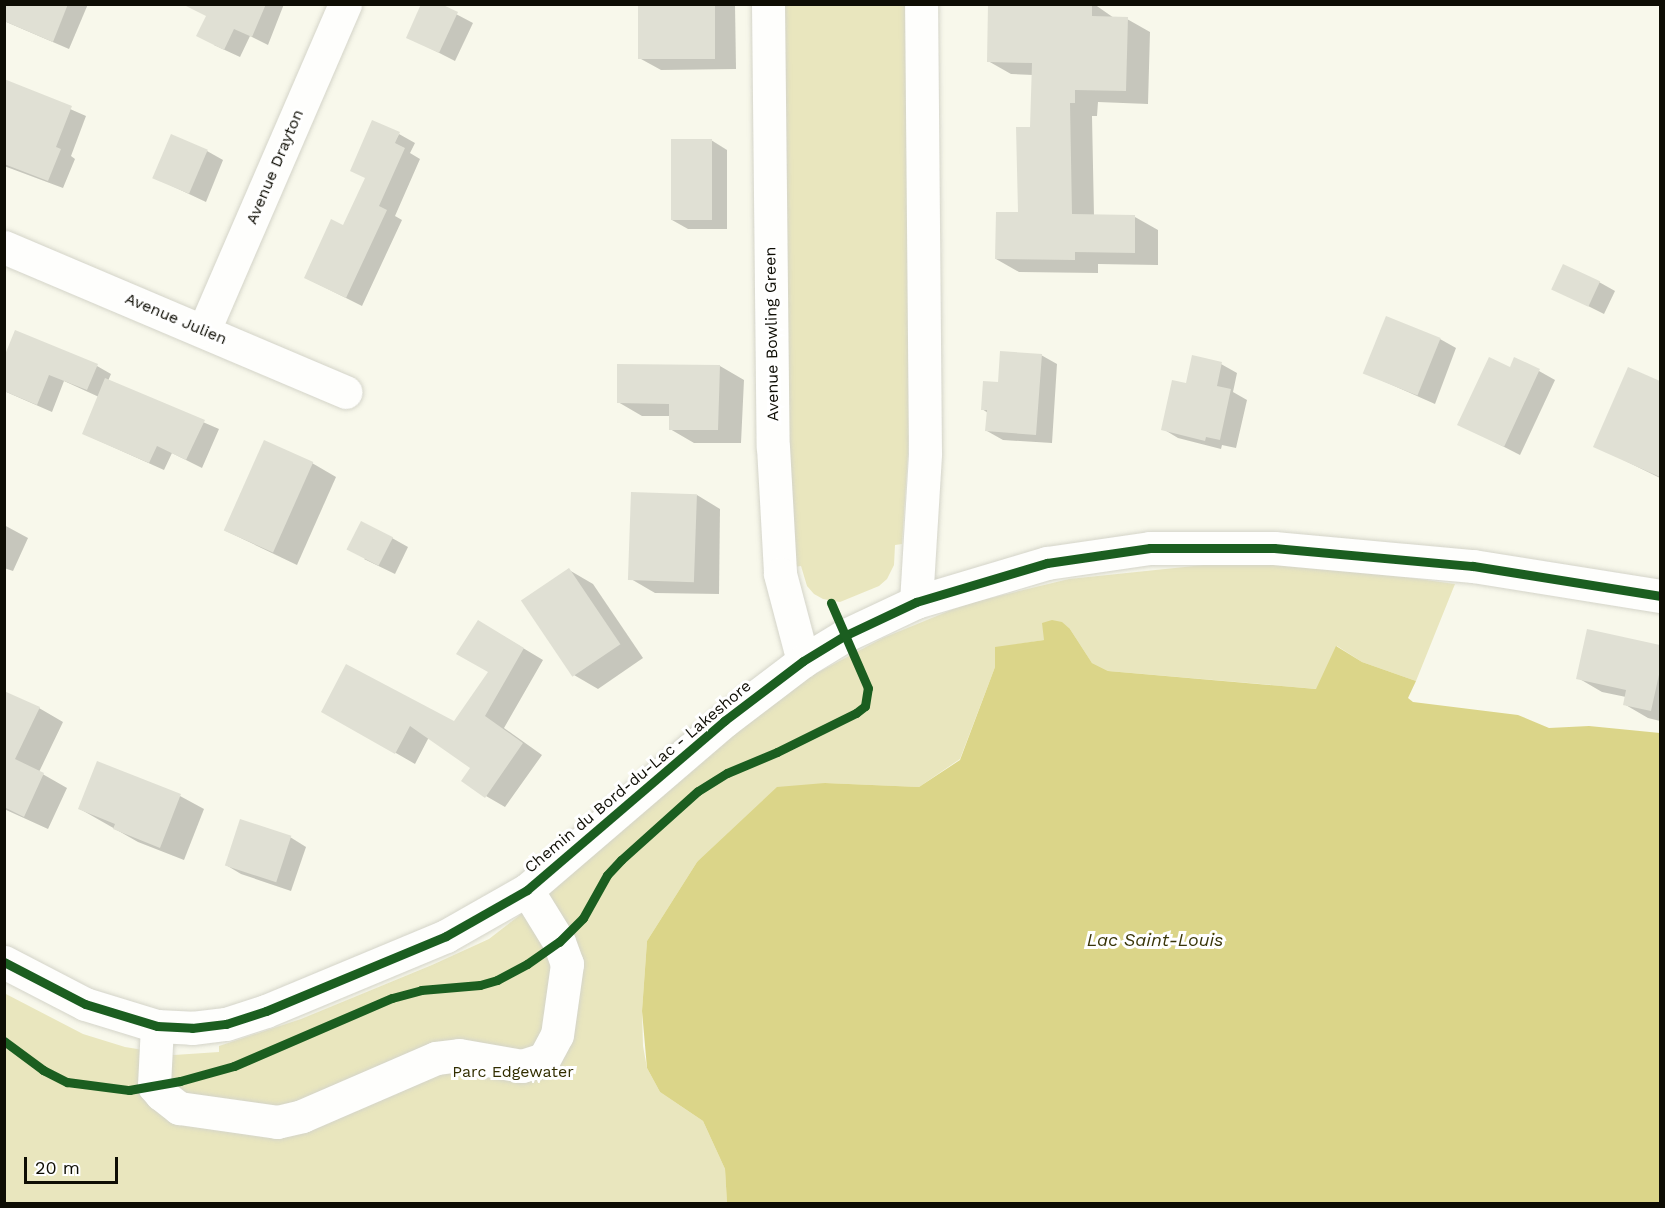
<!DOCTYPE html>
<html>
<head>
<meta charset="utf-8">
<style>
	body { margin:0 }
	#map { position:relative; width:1665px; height:1208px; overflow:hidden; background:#f8f8eb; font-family:"Work Sans",sans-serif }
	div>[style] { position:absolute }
	.green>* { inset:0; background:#e9e6be }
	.water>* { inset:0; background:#dbd589 }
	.shadow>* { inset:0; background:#0003 }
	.building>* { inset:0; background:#e0e0d4; transform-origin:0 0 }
	.roads { filter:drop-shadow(0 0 2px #d4d4c9) drop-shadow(0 0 2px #d4d4c9) }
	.minor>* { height:33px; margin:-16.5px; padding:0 16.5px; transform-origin:16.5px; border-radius:16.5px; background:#fefefc }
	.cycleway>* { height:9px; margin:-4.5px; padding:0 4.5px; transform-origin:4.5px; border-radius:4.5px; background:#1b5e20 }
	span { translate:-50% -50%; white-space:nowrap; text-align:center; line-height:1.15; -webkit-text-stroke:6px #fff; paint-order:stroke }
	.street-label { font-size:16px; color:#0e0d04 }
	.park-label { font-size:16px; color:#322e01 }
	.water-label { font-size:18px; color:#393508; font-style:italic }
	.frame { position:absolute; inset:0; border:6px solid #0e0d04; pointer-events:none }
	.scale { position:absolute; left:24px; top:1157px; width:94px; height:27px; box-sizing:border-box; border:3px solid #0e0d04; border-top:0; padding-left:8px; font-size:18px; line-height:21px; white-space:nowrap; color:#0e0d04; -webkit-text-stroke:4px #fff; paint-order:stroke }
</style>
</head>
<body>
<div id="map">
	<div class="green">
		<i style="clip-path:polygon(782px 5px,906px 5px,911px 408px,902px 544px,895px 545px,894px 565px,887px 579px,879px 586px,840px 602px,823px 599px,814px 594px,807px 586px,801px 566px,793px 567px,786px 329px)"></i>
		<i style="clip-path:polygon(1223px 563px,1324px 566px,1455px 584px,1416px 681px,1362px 662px,1337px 646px,1317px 689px,1108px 671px,1092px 663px,1070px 629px,1044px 640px,995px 648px,995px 667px,960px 759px,919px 787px,825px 783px,697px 862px,647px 941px,642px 1011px,643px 1046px,647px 1068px,660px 1092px,703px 1121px,725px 1169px,727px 1203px,5px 1203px,4px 993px,83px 1034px,125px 1047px,174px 1055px,219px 1052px,219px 1046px,301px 1019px,432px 965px,489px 939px,563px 882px,747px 719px,815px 674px,883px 638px,966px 604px,1069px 579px)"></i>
	</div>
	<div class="water">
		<i style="clip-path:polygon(1052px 620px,1062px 622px,1070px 629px,1092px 663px,1108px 671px,1316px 689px,1336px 646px,1362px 662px,1416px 681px,1408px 698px,1413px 702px,1518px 715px,1549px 728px,1589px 726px,1660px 733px,1660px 1203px,727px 1203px,725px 1169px,703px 1121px,660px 1092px,647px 1068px,642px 1011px,647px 941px,697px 862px,777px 787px,825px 783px,919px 787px,960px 760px,995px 667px,995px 647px,1044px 640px,1042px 623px)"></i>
	</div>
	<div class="shadow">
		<i style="clip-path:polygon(4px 4px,88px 4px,69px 49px,4px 21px)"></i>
		<i style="clip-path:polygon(212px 4px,284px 4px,268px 45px,250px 36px,240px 57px,214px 45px)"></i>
		<i style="clip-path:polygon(437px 4px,473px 23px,455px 61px,408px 37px)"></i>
		<i style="clip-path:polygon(640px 4px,735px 4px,736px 69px,661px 70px,641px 59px)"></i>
		<i style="clip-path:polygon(990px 4px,1094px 4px,1114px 18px,1127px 19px,1150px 32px,1148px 104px,1098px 102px,1097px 116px,1092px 116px,1094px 216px,1135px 217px,1158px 230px,1158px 265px,1098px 264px,1098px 273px,1019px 272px,996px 259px,1020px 214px,1032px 129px,1033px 75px,1011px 74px,988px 61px)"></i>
		<i style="clip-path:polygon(4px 80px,86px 116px,71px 156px,75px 159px,63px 188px,4px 166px)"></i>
		<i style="clip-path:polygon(399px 134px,415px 143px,410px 153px,420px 159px,395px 216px,402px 220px,362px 306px,306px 278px,344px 227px)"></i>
		<i style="clip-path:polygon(711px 140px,727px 150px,727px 229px,688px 229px,672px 220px)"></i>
		<i style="clip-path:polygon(207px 151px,223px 160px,206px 202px,155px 178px)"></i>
		<i style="clip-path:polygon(1599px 282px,1615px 291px,1604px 314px,1554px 289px)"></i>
		<i style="clip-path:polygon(1440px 339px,1456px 348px,1435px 404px,1365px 373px)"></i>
		<i style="clip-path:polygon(1041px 355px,1057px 364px,1052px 443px,1003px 440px,987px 431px,988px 413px,982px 409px,999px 383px)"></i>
		<i style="clip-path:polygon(4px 361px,97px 366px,111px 374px,108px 381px,219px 429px,202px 468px,172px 453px,164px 470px,84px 434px,99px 397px,64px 381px,52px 412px,4px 391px)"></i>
		<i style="clip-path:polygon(1221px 364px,1237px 373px,1233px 392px,1247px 400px,1236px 448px,1222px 445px,1221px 449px,1178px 438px,1163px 429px,1187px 385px)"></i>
		<i style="clip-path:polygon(720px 366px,744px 380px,741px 443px,694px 443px,670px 429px,670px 416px,642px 416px,618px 402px)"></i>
		<i style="clip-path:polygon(1510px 369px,1539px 371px,1555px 380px,1520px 455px,1459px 424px)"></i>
		<i style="clip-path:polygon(1629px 369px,1660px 383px,1660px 478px,1595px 446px)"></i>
		<i style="clip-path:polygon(312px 463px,336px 477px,297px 565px,226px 531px)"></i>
		<i style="clip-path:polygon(697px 495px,720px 509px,719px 594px,655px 593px,631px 579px)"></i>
		<i style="clip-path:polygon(4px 525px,28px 538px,13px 571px,4px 568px)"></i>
		<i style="clip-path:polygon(392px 538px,408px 547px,395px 574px,364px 559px)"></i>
		<i style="clip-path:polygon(569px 570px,593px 584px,643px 658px,598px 689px,574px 675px)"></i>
		<i style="clip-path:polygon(1588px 631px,1660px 647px,1660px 721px,1648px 718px,1624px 704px,1626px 697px,1602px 692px,1578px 678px)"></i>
		<i style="clip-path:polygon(498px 633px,543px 660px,504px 728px,542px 755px,505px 807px,486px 796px,472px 768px,429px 737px,415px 764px,323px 711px,454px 723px,490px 672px)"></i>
		<i style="clip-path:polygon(4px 705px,39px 708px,63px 722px,39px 772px,67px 788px,48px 829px,4px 809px)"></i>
		<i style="clip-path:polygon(180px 796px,204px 809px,184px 860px,138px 842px,80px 809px)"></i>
		<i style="clip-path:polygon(290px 837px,306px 847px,291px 891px,241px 874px,226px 865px)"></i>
	</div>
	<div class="building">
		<i style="clip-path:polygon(4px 4px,68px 4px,53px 42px,4px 21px)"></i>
		<i style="clip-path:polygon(182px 4px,266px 4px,252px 37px,234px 29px,224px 50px,196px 36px,206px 16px)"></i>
		<i style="clip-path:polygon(421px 4px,441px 4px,458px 12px,439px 53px,406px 38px)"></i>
		<i style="left:638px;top:4px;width:77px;height:55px"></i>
		<i style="clip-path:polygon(988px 4px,1092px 4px,1092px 16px,1128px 17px,1126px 91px,1075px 90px,1075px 103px,1070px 103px,1072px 214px,1135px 215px,1135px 253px,1075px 252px,1075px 260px,995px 259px,996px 212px,1018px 212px,1016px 127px,1030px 127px,1032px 63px,987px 62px)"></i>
		<i style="clip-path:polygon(4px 79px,72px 106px,56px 147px,61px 149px,48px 181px,4px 164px)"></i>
		<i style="clip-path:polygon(372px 120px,400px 132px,395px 143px,405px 148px,379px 206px,387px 210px,346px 298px,304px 278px,331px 219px,343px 225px,365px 178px,350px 171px)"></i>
		<i style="left:171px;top:134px;width:40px;height:48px;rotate:23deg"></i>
		<i style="left:671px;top:139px;width:41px;height:81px"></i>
		<i style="left:1563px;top:264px;width:41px;height:28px;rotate:25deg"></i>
		<i style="left:1386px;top:316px;width:59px;height:62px;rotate:22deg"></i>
		<i style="clip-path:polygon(15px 330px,98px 364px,87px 390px,49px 375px,37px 405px,4px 391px,4px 357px)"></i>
		<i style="clip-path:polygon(1000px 351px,1042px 354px,1036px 435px,985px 431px,987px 410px,981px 410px,983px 381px,998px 382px)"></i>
		<i style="clip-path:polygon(1192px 355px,1222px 362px,1217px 386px,1231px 389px,1220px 440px,1206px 437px,1205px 441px,1161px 430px,1172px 380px,1186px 383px)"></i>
		<i style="clip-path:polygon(1489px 357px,1510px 367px,1514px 357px,1540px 369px,1504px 447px,1457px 425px)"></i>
		<i style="clip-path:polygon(617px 364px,720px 365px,718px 430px,669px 430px,669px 404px,617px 403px)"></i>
		<i style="clip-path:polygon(1628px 367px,1660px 381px,1660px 477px,1593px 447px)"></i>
		<i style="clip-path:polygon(105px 378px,205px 420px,186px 460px,157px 446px,149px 463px,82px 434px)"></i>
		<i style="left:264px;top:440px;width:54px;height:99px;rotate:24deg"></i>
		<i style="left:631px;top:492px;width:66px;height:88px;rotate:2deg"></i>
		<i style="left:361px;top:521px;width:36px;height:32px;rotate:27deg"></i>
		<i style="left:569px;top:568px;width:92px;height:58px;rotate:56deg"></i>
		<i style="clip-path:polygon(478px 620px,524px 648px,485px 716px,523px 743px,485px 798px,461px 781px,470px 768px,410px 726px,395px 754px,321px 712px,346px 664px,454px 721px,488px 672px,456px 654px)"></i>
		<i style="clip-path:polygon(1587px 629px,1660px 645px,1660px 670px,1651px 711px,1623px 705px,1626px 690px,1576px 679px)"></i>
		<i style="clip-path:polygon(4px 691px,40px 707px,15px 759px,44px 773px,24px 817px,4px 807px)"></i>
		<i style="clip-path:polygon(97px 761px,181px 794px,160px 848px,113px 829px,115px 824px,78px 809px)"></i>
		<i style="left:240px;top:819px;width:54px;height:49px;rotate:18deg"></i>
	</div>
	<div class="roads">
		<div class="minor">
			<i style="left:768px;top:4px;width:443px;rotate:89.4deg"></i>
			<i style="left:773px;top:447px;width:127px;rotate:86.8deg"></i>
			<i style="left:780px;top:574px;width:90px;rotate:75.2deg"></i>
			<i style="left:4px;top:247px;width:371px;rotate:23deg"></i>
			<i style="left:204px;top:330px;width:355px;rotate:-66.6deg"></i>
			<i style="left:916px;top:602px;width:149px;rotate:-86.5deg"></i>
			<i style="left:925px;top:453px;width:449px;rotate:-90.5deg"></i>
			<i style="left:4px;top:962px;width:91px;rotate:27.4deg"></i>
			<i style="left:85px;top:1004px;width:75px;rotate:17deg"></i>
			<i style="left:157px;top:1026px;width:35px;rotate:3deg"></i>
			<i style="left:192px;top:1028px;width:34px;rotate:-7deg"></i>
			<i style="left:226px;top:1024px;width:42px;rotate:-18deg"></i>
			<i style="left:266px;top:1011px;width:195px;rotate:-22.6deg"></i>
			<i style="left:446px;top:936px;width:93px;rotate:-29.6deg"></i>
			<i style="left:527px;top:890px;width:260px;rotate:-40.6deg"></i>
			<i style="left:724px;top:721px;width:99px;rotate:-37.2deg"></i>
			<i style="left:803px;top:661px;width:48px;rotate:-31.4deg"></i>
			<i style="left:844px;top:636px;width:80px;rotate:-25.3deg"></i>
			<i style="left:916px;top:602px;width:137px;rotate:-16.6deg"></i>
			<i style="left:1047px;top:563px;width:104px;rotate:-8.3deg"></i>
			<i style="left:1150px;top:548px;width:124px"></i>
			<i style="left:1274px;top:548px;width:200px;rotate:5.2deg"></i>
			<i style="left:1473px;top:566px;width:189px;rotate:9.1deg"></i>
			<i style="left:157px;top:1026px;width:60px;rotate:92.9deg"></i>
			<i style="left:154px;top:1086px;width:11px;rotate:49deg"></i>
			<i style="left:161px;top:1094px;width:23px;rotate:38deg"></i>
			<i style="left:179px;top:1108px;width:99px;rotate:8.1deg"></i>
			<i style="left:277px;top:1122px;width:26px;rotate:-13deg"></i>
			<i style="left:302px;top:1116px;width:146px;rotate:-23.4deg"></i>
			<i style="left:436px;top:1058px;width:23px;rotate:-7deg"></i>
			<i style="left:459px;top:1055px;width:64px;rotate:9.9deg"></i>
			<i style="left:522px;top:1066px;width:23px;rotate:-18deg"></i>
			<i style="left:544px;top:1059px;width:27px;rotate:-62deg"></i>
			<i style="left:557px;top:1035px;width:72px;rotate:-82deg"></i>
			<i style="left:567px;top:964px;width:23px;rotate:-110deg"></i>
			<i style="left:559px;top:942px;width:61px;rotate:-121.6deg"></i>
		</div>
	</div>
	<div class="cycleway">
		<i style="left:4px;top:962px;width:91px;rotate:27.4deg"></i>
		<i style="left:85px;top:1004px;width:75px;rotate:17deg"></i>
		<i style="left:157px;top:1026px;width:35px;rotate:3deg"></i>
		<i style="left:192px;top:1028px;width:34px;rotate:-7deg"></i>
		<i style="left:226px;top:1024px;width:42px;rotate:-18deg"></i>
		<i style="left:266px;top:1011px;width:195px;rotate:-22.6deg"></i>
		<i style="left:446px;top:936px;width:93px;rotate:-29.6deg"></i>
		<i style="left:527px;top:890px;width:260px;rotate:-40.6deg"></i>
		<i style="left:724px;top:721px;width:99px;rotate:-37.2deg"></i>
		<i style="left:803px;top:661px;width:48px;rotate:-31.4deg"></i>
		<i style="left:844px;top:636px;width:80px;rotate:-25.3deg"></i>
		<i style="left:916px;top:602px;width:137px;rotate:-16.6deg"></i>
		<i style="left:1047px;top:563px;width:104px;rotate:-8.3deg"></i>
		<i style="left:1150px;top:548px;width:124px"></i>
		<i style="left:1274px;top:548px;width:200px;rotate:5.2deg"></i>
		<i style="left:1473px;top:566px;width:189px;rotate:9.1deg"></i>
		<i style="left:4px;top:1041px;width:49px;rotate:36.6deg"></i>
		<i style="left:43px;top:1070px;width:27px;rotate:27deg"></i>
		<i style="left:67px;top:1082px;width:63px;rotate:7.4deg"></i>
		<i style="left:129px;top:1090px;width:52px;rotate:-10deg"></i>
		<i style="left:180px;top:1081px;width:56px;rotate:-15.5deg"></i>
		<i style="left:234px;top:1066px;width:172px;rotate:-23.3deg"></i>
		<i style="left:392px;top:998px;width:30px;rotate:-15deg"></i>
		<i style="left:421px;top:990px;width:59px;rotate:-4.8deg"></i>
		<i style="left:480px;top:985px;width:18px;rotate:-16deg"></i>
		<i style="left:497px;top:980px;width:34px;rotate:-28deg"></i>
		<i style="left:527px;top:964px;width:39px;rotate:-35deg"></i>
		<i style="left:559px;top:942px;width:34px;rotate:-45deg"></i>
		<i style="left:583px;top:918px;width:49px;rotate:-60.8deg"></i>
		<i style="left:607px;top:875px;width:21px;rotate:-47deg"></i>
		<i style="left:621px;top:860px;width:103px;rotate:-41.9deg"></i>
		<i style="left:698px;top:791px;width:34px;rotate:-32deg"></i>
		<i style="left:727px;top:773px;width:54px;rotate:-22.8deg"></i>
		<i style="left:777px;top:752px;width:88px;rotate:-26.3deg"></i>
		<i style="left:856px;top:713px;width:11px;rotate:-38deg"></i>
		<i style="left:865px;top:706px;width:18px;rotate:-81deg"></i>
		<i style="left:868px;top:688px;width:93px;rotate:-113.5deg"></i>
	</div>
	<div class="street-label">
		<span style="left:275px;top:167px;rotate:-67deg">Avenue Drayton</span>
		<span style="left:176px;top:319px;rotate:23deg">Avenue Julien</span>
		<span style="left:772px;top:334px;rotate:-91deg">Avenue Bowling Green</span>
		<span style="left:638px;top:777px;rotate:-40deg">Chemin du Bord-du-Lac - Lakeshore</span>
	</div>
	<div class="park-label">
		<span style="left:513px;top:1072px">Parc Edgewater</span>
	</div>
	<div class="water-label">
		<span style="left:1155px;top:940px">Lac Saint-Louis</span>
	</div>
	<div class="frame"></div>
	<div class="scale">20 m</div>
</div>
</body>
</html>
